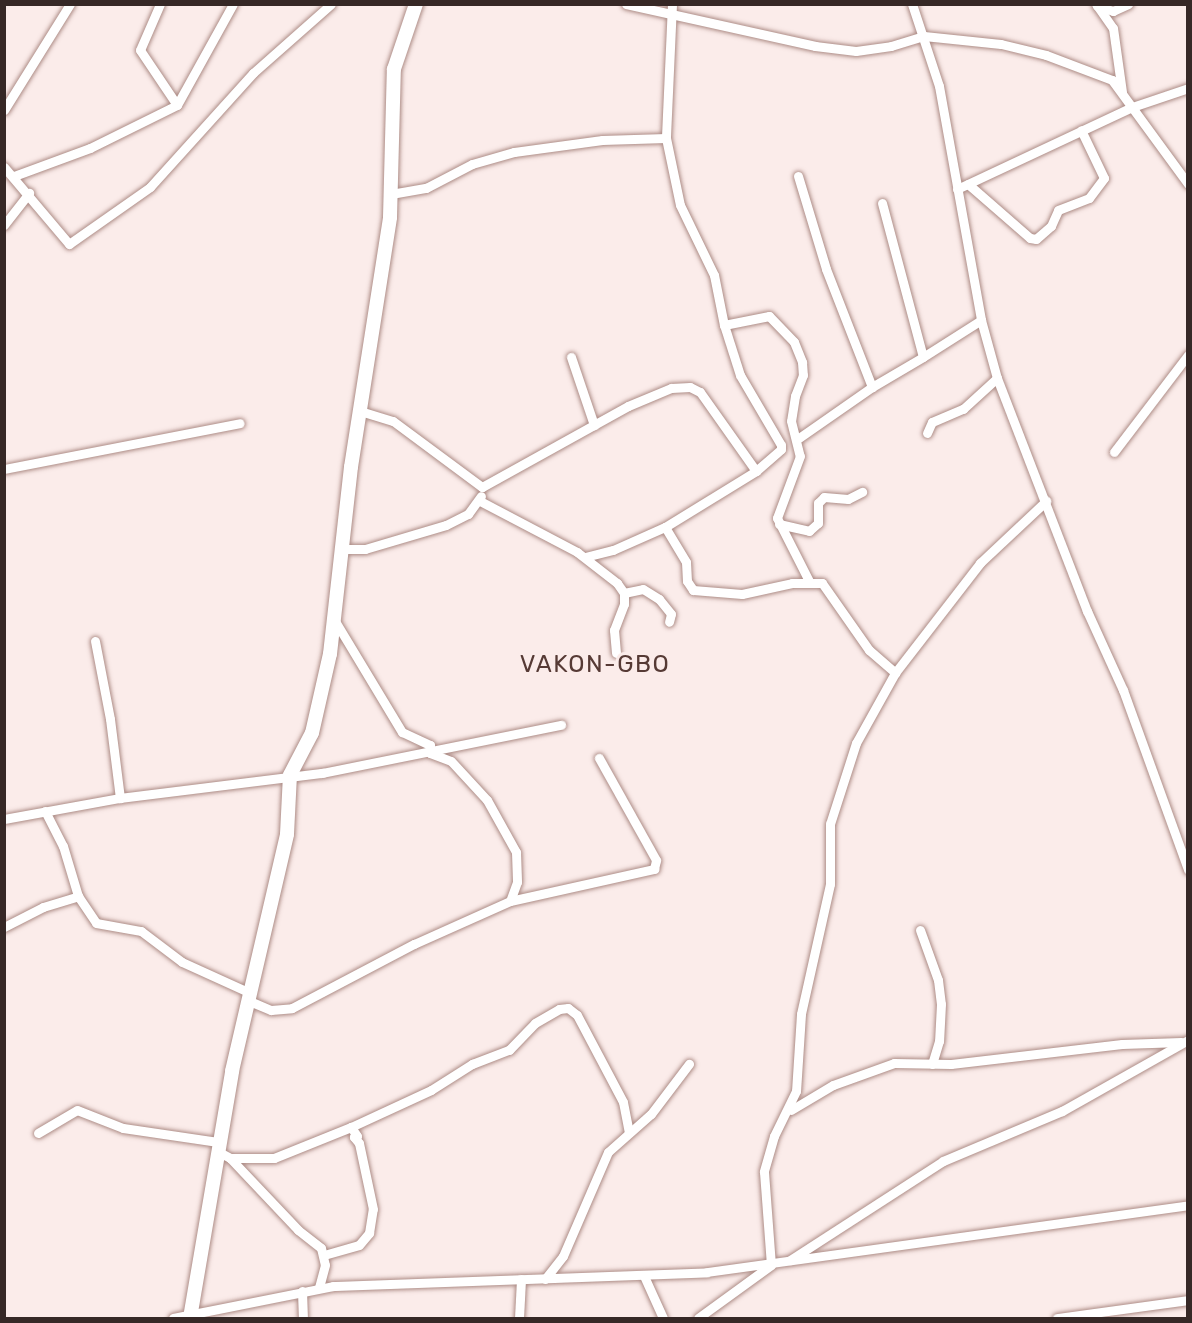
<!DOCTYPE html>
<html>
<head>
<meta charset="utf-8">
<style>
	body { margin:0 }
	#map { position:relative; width:1192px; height:1323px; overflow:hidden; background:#fbecea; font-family:Rubik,sans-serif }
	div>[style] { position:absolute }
	.roads { filter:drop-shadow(0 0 2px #ad8c86) drop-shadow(0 0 2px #ad8c86) }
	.street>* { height:9px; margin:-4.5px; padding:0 4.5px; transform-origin:4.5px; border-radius:4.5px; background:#fff }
	.secondary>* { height:14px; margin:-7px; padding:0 7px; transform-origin:7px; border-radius:7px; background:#fff }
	span { translate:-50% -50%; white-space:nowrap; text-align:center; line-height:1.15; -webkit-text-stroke:6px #fbecea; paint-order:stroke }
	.quarter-label { font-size:24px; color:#563a35; letter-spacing:1.5px }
	.frame { position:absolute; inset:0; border:6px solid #362826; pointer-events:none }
</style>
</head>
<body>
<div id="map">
	<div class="roads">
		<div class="street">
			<i style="left:160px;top:4px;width:50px;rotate:113.5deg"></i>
			<i style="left:140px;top:50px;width:66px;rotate:56.1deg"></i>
			<i style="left:626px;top:4px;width:194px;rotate:12.5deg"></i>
			<i style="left:815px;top:46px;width:41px;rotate:7deg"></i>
			<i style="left:856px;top:51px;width:35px;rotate:-8deg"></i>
			<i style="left:891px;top:46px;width:34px;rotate:-17deg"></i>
			<i style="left:924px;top:36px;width:77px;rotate:5.9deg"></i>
			<i style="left:1001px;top:44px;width:46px;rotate:13.7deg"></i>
			<i style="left:1046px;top:55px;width:71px;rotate:20.7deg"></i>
			<i style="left:1112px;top:80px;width:129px;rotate:53.8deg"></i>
			<i style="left:672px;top:4px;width:134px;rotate:92.6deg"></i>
			<i style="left:666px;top:138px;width:68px;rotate:78.2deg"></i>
			<i style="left:680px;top:205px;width:78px;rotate:64.1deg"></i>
			<i style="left:714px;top:275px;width:51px;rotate:78.7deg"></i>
			<i style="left:724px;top:325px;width:46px;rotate:-11.3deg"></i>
			<i style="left:769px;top:316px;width:36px;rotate:46deg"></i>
			<i style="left:794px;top:342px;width:22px;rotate:68deg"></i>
			<i style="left:802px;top:362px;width:13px;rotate:86deg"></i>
			<i style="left:803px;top:375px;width:22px;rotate:111deg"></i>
			<i style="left:795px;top:396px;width:25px;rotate:99deg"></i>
			<i style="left:791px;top:421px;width:36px;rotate:76deg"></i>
			<i style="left:800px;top:456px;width:66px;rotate:110.4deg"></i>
			<i style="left:777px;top:518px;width:71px;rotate:63.1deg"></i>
			<i style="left:912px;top:4px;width:86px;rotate:71.8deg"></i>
			<i style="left:939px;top:86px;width:238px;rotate:79.8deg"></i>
			<i style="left:981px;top:320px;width:60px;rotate:74.6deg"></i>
			<i style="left:997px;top:378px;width:250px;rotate:68.9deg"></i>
			<i style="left:1087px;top:611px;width:87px;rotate:65.5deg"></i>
			<i style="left:1123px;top:690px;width:191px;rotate:70.1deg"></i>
			<i style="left:1096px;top:4px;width:29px;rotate:55deg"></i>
			<i style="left:1113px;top:28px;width:65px;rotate:82deg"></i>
			<i style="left:1097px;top:6px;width:17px;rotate:17deg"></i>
			<i style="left:1113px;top:11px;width:17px;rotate:-25deg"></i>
			<i style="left:4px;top:110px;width:125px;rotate:-58.1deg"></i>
			<i style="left:4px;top:167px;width:101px;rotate:49.8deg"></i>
			<i style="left:69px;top:244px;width:99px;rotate:-35.1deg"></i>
			<i style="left:150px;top:187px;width:154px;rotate:-47.9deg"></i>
			<i style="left:253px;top:73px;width:104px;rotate:-41.5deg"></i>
			<i style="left:14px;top:176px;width:81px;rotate:-20.2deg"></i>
			<i style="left:90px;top:148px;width:97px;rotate:-26.3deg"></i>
			<i style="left:177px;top:105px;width:115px;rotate:-61deg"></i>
			<i style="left:798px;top:176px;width:97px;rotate:73.2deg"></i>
			<i style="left:826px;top:269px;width:127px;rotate:68.7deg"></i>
			<i style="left:872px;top:387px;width:89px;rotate:145.1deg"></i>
			<i style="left:968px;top:184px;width:82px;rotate:41.1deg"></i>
			<i style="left:1030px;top:238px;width:6px;rotate:9deg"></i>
			<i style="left:1036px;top:239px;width:20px;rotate:-41deg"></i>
			<i style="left:1051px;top:226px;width:17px;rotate:-66deg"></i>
			<i style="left:1058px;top:210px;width:33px;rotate:-21deg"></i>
			<i style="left:1089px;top:198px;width:25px;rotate:-53deg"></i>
			<i style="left:1104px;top:178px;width:53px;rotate:-115.6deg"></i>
			<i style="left:957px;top:189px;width:193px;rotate:-25.1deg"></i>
			<i style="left:1132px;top:107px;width:59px;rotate:-18.7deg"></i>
			<i style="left:391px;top:194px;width:36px;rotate:-10deg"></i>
			<i style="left:426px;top:188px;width:52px;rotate:-27.6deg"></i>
			<i style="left:472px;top:164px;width:44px;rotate:-15.9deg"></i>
			<i style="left:514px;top:152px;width:89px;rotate:-7.8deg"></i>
			<i style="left:602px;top:140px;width:64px;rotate:-1.8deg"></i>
			<i style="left:882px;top:203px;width:159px;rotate:75.1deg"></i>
			<i style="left:923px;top:357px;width:69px;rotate:-32.5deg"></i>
			<i style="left:4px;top:225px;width:41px;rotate:-52deg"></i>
			<i style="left:571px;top:357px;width:72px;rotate:71.3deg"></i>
			<i style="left:872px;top:387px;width:59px;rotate:-30.5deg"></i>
			<i style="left:360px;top:411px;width:34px;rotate:17deg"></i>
			<i style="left:393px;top:421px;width:111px;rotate:36.6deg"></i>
			<i style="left:482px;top:487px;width:167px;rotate:-29deg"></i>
			<i style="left:628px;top:406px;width:47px;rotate:-22.7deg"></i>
			<i style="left:671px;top:388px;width:19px;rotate:-3deg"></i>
			<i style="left:690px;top:387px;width:11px;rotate:27deg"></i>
			<i style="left:700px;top:392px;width:97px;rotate:54.7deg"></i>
			<i style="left:756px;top:471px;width:33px;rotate:-41deg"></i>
			<i style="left:781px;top:449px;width:4px;rotate:-90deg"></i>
			<i style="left:781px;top:445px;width:81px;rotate:-120.4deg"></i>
			<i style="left:740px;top:375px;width:52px;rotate:-107.7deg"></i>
			<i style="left:927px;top:433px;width:12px;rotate:-66deg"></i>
			<i style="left:932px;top:422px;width:34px;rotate:-23deg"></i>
			<i style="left:963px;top:409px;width:46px;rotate:-42.4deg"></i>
			<i style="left:1114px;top:452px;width:122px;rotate:-52.7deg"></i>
			<i style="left:4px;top:469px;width:240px;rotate:-11deg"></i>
			<i style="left:480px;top:501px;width:110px;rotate:27.7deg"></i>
			<i style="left:577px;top:552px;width:51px;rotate:37.8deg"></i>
			<i style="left:617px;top:583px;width:12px;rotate:55deg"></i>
			<i style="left:624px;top:593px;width:11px;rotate:90deg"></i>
			<i style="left:624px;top:604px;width:28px;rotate:111deg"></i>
			<i style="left:614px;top:630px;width:23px;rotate:85deg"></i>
			<i style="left:779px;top:524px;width:31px;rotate:13deg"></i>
			<i style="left:809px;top:531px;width:12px;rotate:-42deg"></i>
			<i style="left:818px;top:523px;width:20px;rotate:-90deg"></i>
			<i style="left:818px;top:503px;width:8px;rotate:-45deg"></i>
			<i style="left:824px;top:497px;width:24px;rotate:5deg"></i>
			<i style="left:848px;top:499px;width:16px;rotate:-27deg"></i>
			<i style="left:665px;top:527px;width:107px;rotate:-31.6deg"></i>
			<i style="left:343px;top:549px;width:22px"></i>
			<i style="left:365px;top:549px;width:84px;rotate:-16.5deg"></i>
			<i style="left:446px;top:525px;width:25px;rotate:-27deg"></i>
			<i style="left:468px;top:514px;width:22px;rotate:-54deg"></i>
			<i style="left:585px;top:557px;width:29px;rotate:-14deg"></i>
			<i style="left:613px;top:550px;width:57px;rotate:-23.9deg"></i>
			<i style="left:665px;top:527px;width:41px;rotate:59deg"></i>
			<i style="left:686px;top:562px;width:19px;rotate:87deg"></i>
			<i style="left:687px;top:581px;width:11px;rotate:56deg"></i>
			<i style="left:693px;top:590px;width:49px;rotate:4.7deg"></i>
			<i style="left:742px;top:594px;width:51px;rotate:-12.4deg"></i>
			<i style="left:792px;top:583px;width:30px"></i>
			<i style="left:822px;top:583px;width:82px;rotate:55deg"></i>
			<i style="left:869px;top:650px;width:35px;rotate:41deg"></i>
			<i style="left:895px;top:673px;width:80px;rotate:119.1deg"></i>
			<i style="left:856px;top:743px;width:85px;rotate:107.8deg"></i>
			<i style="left:830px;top:824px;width:60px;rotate:90deg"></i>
			<i style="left:830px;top:884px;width:133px;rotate:102.6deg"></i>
			<i style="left:801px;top:1014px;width:77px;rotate:93.7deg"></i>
			<i style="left:796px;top:1091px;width:50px;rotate:116.1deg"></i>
			<i style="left:774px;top:1136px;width:37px;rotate:106deg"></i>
			<i style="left:764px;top:1172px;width:93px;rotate:85.7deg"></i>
			<i style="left:771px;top:1265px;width:90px;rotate:144deg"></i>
			<i style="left:624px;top:593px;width:19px;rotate:-12deg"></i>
			<i style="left:643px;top:589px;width:19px;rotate:32deg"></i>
			<i style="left:659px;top:599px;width:19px;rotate:51deg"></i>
			<i style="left:671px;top:614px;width:8px;rotate:104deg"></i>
			<i style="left:335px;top:621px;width:130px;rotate:58.9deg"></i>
			<i style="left:402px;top:732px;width:31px;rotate:25deg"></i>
			<i style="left:430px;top:745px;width:8px;rotate:90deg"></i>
			<i style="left:430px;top:753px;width:22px;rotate:21deg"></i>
			<i style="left:451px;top:761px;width:53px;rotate:47.3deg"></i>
			<i style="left:487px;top:800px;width:60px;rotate:60.9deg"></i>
			<i style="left:516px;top:852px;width:30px;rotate:88deg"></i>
			<i style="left:517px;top:882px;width:20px;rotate:110deg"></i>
			<i style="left:95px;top:641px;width:79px;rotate:79.1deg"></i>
			<i style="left:110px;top:719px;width:80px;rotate:82.8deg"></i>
			<i style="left:895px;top:673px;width:139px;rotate:-52.3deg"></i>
			<i style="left:980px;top:563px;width:91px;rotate:-43.2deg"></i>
			<i style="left:45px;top:811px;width:39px;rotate:63deg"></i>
			<i style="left:63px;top:846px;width:52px;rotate:73.3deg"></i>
			<i style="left:78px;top:896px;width:32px;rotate:56deg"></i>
			<i style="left:96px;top:923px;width:46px;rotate:10.1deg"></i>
			<i style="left:141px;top:931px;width:51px;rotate:37.1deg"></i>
			<i style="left:182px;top:962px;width:72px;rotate:24.4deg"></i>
			<i style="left:4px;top:819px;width:118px;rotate:-10.3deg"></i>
			<i style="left:120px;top:798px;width:204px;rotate:-7.1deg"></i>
			<i style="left:322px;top:773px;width:244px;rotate:-11.4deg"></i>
			<i style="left:4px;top:927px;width:44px;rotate:-27.1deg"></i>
			<i style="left:43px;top:907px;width:37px;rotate:-17deg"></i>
			<i style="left:920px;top:930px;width:53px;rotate:70.2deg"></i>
			<i style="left:938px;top:980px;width:24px;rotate:83deg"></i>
			<i style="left:941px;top:1004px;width:37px;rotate:93deg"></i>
			<i style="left:939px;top:1041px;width:24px;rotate:107deg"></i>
			<i style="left:247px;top:1000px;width:26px;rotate:23deg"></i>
			<i style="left:271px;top:1010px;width:21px;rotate:-5deg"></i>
			<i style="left:292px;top:1008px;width:138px;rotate:-27.7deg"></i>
			<i style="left:414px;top:944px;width:105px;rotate:-24.1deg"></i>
			<i style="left:510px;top:901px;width:148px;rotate:-12.5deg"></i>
			<i style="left:654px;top:869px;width:9px;rotate:-77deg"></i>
			<i style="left:656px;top:860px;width:117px;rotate:-119.2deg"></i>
			<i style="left:791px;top:1110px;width:49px;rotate:-30.8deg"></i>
			<i style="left:833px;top:1085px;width:65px;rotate:-19.8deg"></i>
			<i style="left:894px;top:1063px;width:57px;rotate:1deg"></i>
			<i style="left:951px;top:1064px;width:172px;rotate:-6.7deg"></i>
			<i style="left:1122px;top:1044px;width:59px;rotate:-1.9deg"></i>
			<i style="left:38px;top:1133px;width:45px;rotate:-30.5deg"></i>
			<i style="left:77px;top:1110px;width:49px;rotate:21.4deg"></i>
			<i style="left:123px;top:1128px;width:96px;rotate:8.4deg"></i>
			<i style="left:217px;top:1151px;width:15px;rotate:28deg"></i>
			<i style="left:230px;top:1158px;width:44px"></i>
			<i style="left:274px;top:1158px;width:83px;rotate:-21.9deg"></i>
			<i style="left:351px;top:1127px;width:88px;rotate:-24.8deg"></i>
			<i style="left:431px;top:1090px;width:49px;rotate:-32.4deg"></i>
			<i style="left:472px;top:1064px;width:40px;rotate:-21deg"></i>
			<i style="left:509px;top:1050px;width:37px;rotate:-46deg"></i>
			<i style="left:535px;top:1023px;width:28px;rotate:-30deg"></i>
			<i style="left:559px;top:1009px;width:9px;rotate:-6deg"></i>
			<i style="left:568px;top:1008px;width:11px;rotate:38deg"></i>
			<i style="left:577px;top:1015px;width:98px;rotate:62.1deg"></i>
			<i style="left:623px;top:1102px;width:31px;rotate:79deg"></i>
			<i style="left:230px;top:1158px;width:99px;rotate:46.6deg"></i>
			<i style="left:298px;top:1230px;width:29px;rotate:38deg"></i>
			<i style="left:321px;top:1248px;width:17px;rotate:77deg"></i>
			<i style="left:325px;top:1265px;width:24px;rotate:105deg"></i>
			<i style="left:324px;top:1255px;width:36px;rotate:-16deg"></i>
			<i style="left:359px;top:1245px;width:16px;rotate:-50deg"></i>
			<i style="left:369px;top:1233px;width:24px;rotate:-81deg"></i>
			<i style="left:373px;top:1209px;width:67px;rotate:-102deg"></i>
			<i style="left:359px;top:1143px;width:8px;rotate:-130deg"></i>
			<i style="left:354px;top:1137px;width:3px;rotate:-18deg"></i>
			<i style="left:357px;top:1136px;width:11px;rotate:-124deg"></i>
			<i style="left:790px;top:1260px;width:182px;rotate:-32.9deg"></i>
			<i style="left:943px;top:1161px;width:129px;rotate:-22.8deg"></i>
			<i style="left:1062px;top:1111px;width:145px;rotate:-29.4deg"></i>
			<i style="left:644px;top:1276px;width:46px;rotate:65.7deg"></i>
			<i style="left:545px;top:1279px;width:29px;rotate:-52deg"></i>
			<i style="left:563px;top:1256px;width:113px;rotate:-66.6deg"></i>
			<i style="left:608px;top:1152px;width:57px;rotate:-41.5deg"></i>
			<i style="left:651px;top:1114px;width:63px;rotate:-52.8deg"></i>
			<i style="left:302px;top:1291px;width:27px;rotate:88deg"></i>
			<i style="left:173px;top:1318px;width:163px;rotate:-11.3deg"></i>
			<i style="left:333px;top:1286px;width:374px;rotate:-2.1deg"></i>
			<i style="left:707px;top:1272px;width:486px;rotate:-7.9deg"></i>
			<i style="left:519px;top:1318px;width:39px;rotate:-87deg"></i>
			<i style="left:1057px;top:1318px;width:132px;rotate:-7.8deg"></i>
		</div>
		<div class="secondary">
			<i style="left:190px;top:1318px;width:251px;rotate:-80.3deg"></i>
			<i style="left:232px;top:1071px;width:243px;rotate:-76.9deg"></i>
			<i style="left:287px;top:834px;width:59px;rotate:-87.1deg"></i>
			<i style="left:290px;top:775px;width:47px;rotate:-62.4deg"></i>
			<i style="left:312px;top:733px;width:81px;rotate:-77.2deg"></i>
			<i style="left:330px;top:654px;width:188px;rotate:-83.6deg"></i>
			<i style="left:351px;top:467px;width:253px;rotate:-81.1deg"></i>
			<i style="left:390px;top:217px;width:148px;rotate:-88.5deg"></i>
			<i style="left:394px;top:69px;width:69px;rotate:-71.3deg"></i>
		</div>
	</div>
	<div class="quarter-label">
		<span style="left:595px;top:665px">VAKON-GBO</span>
	</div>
	<div class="frame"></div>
</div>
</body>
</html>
